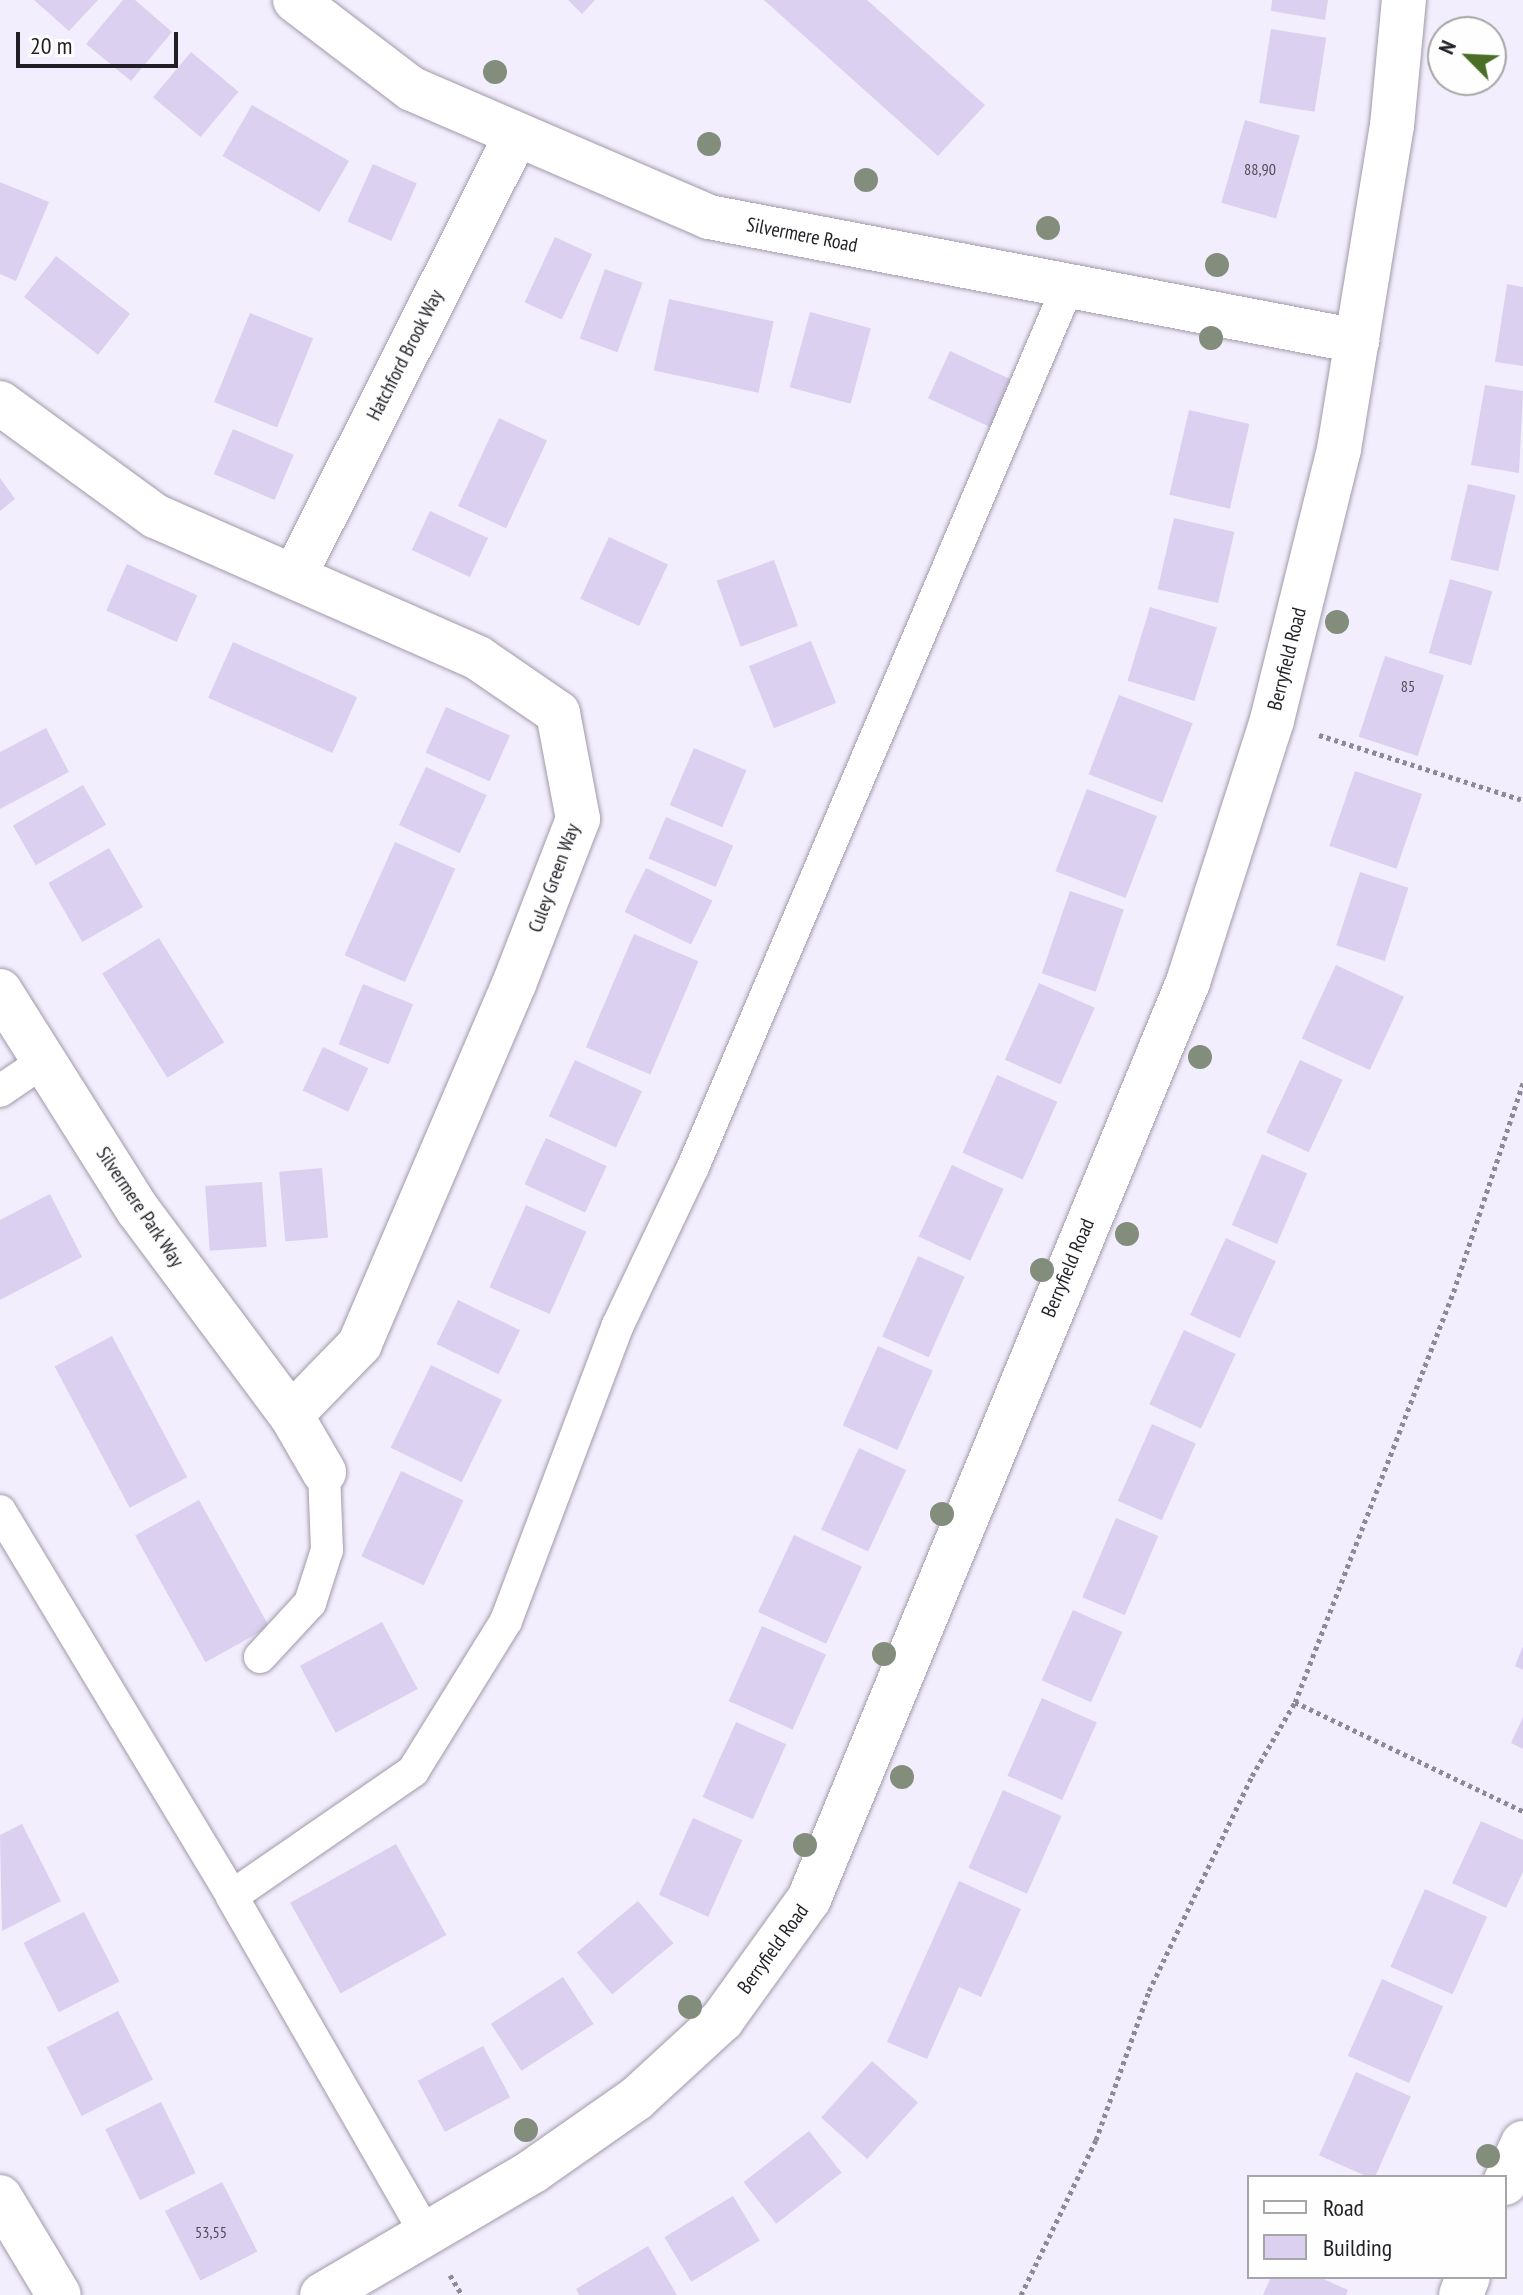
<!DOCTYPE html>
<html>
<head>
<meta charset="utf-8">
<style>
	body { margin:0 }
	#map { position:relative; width:1523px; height:2295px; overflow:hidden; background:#f3eefd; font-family:"PT Sans Narrow",sans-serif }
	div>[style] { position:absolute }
	.building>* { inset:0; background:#dbd0ef; transform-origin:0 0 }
	.path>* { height:5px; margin-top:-2.5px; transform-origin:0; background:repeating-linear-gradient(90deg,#8e8a95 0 4px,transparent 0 8px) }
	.roads { filter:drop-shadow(0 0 2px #a09aaa) drop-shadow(0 0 2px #a09aaa) }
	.lane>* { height:32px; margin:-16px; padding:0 16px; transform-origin:16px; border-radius:16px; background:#fff }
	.street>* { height:44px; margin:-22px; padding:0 22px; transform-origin:22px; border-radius:22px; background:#fff }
	.trees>* { width:24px; height:24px; margin:-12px; border-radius:50%; background:#838d7c }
	span { translate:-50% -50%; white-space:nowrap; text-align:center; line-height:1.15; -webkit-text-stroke:6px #fefefe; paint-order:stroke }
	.number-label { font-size:16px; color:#504b58 }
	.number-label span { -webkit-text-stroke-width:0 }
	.street-label { font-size:20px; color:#211f25 }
	.legend { position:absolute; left:1247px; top:2175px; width:260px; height:104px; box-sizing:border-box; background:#fefefe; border:2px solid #a6a5a7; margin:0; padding:10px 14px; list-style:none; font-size:24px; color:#211f25 }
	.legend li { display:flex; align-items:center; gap:16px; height:40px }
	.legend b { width:40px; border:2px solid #a6a5a7 }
	.north { position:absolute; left:1427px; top:16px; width:80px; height:80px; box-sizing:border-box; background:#fefefe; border:2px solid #a6a5a7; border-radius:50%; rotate:294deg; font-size:22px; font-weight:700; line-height:32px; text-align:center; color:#211f25 }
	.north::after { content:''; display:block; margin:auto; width:28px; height:36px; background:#4a6e27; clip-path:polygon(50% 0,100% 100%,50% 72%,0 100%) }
	.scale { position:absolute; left:16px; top:32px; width:162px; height:36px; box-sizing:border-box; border:4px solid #211f25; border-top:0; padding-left:10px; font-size:24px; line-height:28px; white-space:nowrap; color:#211f25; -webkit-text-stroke:6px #fefefe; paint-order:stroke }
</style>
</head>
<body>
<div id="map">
	<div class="building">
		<i style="clip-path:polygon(34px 0,98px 0,69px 31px)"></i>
		<i style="clip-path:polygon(123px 0,135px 0,172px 32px,131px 81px,86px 44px)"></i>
		<i style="clip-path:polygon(568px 0,595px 0,582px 14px)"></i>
		<i style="clip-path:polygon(764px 0,867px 0,985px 105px,938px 156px)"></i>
		<i style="clip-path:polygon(1272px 0,1328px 0,1325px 20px,1271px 11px)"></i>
		<i style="left:1271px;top:29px;width:56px;height:75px;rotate:9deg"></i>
		<i style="left:191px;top:52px;width:62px;height:59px;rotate:40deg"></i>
		<i style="left:252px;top:105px;width:112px;height:59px;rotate:30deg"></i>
		<i style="left:1245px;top:120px;width:57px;height:86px;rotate:16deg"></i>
		<i style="left:373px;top:164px;width:48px;height:63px;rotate:24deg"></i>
		<i style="clip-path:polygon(0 182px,49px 202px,16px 281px,0 274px)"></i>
		<i style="left:555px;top:237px;width:41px;height:72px;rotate:25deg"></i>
		<i style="left:56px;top:256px;width:94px;height:52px;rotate:38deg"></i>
		<i style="left:605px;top:269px;width:40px;height:74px;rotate:20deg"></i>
		<i style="clip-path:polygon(1507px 284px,1523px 287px,1523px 366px,1495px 362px)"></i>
		<i style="left:669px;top:299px;width:107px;height:73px;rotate:12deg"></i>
		<i style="left:810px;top:312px;width:63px;height:78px;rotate:15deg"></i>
		<i style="left:250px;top:313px;width:68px;height:96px;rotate:22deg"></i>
		<i style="left:950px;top:351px;width:72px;height:52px;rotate:25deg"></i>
		<i style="clip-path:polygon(1485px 385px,1523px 391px,1519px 473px,1471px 465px)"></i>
		<i style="left:1189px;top:410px;width:62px;height:87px;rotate:13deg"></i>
		<i style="left:499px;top:418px;width:53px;height:97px;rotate:25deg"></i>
		<i style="left:233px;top:429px;width:66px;height:49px;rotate:23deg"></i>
		<i style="clip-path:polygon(0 478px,15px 499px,0 511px)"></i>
		<i style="left:1468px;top:484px;width:49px;height:78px;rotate:13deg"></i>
		<i style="left:430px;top:511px;width:64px;height:43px;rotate:25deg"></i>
		<i style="left:1174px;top:518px;width:62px;height:73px;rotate:13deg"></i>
		<i style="left:609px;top:537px;width:65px;height:68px;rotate:25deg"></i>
		<i style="left:774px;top:560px;width:70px;height:61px;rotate:70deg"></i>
		<i style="left:127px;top:564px;width:77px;height:51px;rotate:24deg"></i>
		<i style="left:1450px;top:579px;width:44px;height:77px;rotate:16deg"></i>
		<i style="left:1150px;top:607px;width:70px;height:77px;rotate:17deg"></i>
		<i style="left:811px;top:641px;width:67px;height:67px;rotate:68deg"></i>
		<i style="left:233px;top:642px;width:136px;height:61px;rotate:24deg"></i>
		<i style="left:1385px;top:656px;width:62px;height:85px;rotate:18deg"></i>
		<i style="left:1119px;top:695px;width:79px;height:85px;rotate:21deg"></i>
		<i style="left:446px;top:707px;width:70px;height:50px;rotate:24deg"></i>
		<i style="clip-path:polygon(46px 728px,69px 772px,0 809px,0 752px)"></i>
		<i style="left:694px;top:748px;width:57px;height:62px;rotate:23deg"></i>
		<i style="left:426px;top:767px;width:67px;height:64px;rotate:25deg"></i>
		<i style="left:1355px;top:771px;width:71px;height:79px;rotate:19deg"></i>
		<i style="left:83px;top:785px;width:46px;height:81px;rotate:60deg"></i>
		<i style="left:1087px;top:789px;width:75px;height:88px;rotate:21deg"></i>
		<i style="left:666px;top:817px;width:73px;height:45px;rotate:23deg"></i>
		<i style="left:395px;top:842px;width:66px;height:124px;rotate:24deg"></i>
		<i style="left:109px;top:848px;width:68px;height:70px;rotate:60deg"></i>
		<i style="left:646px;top:868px;width:74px;height:49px;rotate:26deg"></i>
		<i style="left:1360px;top:872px;width:51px;height:77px;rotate:18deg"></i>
		<i style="left:1070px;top:891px;width:57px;height:87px;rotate:19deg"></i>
		<i style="left:634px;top:934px;width:70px;height:123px;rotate:23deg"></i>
		<i style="left:159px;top:938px;width:123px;height:67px;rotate:58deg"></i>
		<i style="left:1336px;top:965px;width:75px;height:81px;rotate:25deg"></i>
		<i style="left:1039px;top:983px;width:61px;height:84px;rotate:24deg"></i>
		<i style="left:363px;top:984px;width:54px;height:65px;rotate:22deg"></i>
		<i style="left:323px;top:1047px;width:50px;height:48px;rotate:25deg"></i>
		<i style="left:575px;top:1060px;width:74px;height:62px;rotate:25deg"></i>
		<i style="left:1300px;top:1060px;width:47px;height:80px;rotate:25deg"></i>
		<i style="left:997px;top:1075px;width:66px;height:85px;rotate:24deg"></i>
		<i style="left:546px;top:1138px;width:67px;height:51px;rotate:25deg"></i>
		<i style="left:1262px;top:1154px;width:49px;height:77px;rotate:23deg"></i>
		<i style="left:952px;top:1165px;width:57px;height:79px;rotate:25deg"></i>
		<i style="left:322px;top:1168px;width:70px;height:43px;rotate:85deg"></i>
		<i style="left:262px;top:1182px;width:65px;height:57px;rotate:86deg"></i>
		<i style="clip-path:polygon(50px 1194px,82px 1257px,0 1300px,0 1220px)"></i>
		<i style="left:526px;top:1205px;width:66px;height:90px;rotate:24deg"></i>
		<i style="left:1226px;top:1238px;width:55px;height:85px;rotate:25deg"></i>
		<i style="left:918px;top:1256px;width:51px;height:88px;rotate:24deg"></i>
		<i style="left:458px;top:1300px;width:69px;height:49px;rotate:26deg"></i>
		<i style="left:1184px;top:1330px;width:57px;height:82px;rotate:25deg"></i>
		<i style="left:112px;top:1336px;width:160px;height:65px;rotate:62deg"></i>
		<i style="left:878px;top:1346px;width:60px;height:87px;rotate:24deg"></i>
		<i style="left:431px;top:1365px;width:79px;height:92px;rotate:26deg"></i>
		<i style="left:1152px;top:1424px;width:48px;height:84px;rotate:24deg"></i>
		<i style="left:859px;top:1448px;width:52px;height:90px;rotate:25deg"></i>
		<i style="left:401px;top:1471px;width:69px;height:94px;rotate:25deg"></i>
		<i style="left:199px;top:1500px;width:145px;height:73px;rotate:61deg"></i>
		<i style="left:1116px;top:1518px;width:46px;height:86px;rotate:23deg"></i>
		<i style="left:794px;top:1535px;width:75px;height:85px;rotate:25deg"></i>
		<i style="left:1073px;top:1610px;width:54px;height:77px;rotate:24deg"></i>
		<i style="left:382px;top:1622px;width:76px;height:93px;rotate:62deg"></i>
		<i style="left:762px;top:1626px;width:70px;height:82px;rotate:24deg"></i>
		<i style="clip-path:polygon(1523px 1646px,1523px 1670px,1515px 1666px)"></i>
		<i style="left:1042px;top:1698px;width:60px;height:85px;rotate:24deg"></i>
		<i style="clip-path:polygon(1523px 1717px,1523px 1749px,1511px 1743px)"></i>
		<i style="left:736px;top:1722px;width:55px;height:82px;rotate:24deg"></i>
		<i style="left:1003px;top:1790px;width:64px;height:85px;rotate:24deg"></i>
		<i style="left:693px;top:1818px;width:54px;height:84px;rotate:24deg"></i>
		<i style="clip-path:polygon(1481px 1821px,1523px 1840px,1523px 1872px,1506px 1908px,1452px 1883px)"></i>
		<i style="clip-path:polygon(22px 1824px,61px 1901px,2px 1931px,0 1835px)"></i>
		<i style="left:396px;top:1844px;width:104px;height:121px;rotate:61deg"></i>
		<i style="clip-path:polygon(959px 1881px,1021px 1909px,981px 1997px,959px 1987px,927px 2059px,887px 2042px)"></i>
		<i style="left:1425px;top:1889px;width:68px;height:85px;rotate:24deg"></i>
		<i style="left:638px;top:1901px;width:55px;height:80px;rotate:50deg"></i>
		<i style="left:84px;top:1912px;width:78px;height:68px;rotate:63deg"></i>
		<i style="left:563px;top:1977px;width:56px;height:86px;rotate:57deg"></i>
		<i style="left:1382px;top:1979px;width:67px;height:84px;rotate:24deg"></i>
		<i style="left:118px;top:2011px;width:77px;height:80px;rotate:63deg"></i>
		<i style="left:483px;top:2046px;width:58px;height:74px;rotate:62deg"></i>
		<i style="left:872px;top:2061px;width:62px;height:76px;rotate:42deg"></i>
		<i style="left:1356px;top:2072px;width:60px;height:91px;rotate:24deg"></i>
		<i style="left:161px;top:2102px;width:79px;height:62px;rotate:64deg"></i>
		<i style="left:809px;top:2131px;width:53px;height:83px;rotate:52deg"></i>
		<i style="left:222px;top:2182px;width:78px;height:64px;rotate:63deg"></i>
		<i style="left:733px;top:2196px;width:52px;height:80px;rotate:59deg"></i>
		<i style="clip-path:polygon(648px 2246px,677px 2295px,579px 2295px,576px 2289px)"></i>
		<i style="clip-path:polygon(1271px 2277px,1319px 2277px,1348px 2290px,1346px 2295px,1263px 2295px)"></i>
	</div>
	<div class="path">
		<i style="left:1319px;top:735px;width:214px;rotate:17.7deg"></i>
		<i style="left:1523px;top:1083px;width:216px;rotate:108.4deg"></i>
		<i style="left:1455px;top:1288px;width:444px;rotate:111.1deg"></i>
		<i style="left:1295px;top:1702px;width:253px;rotate:25.6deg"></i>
		<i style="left:450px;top:2275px;width:23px;rotate:59deg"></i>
		<i style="left:1021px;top:2295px;width:172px;rotate:-64.2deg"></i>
		<i style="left:1096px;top:2140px;width:158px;rotate:-70.4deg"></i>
		<i style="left:1149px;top:1991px;width:238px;rotate:-64.4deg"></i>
		<i style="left:1252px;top:1776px;width:86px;rotate:-59.8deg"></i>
	</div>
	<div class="roads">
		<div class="lane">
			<i style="left:0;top:1091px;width:53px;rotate:-34.3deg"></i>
			<i style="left:0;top:1511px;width:449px;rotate:58.9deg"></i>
			<i style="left:260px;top:1657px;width:74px;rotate:-47.2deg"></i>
			<i style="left:310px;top:1603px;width:56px;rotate:-72.2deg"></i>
			<i style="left:327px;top:1550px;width:78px;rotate:-92.2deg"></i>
			<i style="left:426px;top:2234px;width:390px;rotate:-119.9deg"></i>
			<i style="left:232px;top:1896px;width:220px;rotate:-34.6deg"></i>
			<i style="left:413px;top:1771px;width:176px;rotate:-58.2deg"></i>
			<i style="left:506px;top:1621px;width:316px;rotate:-69.3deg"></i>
			<i style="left:618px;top:1325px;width:175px;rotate:-64.6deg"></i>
			<i style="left:693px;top:1167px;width:957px;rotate:-66.94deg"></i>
		</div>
		<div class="street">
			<i style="left:295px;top:0;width:147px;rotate:37.3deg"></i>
			<i style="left:412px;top:89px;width:323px;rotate:23.3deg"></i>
			<i style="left:709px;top:217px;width:660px;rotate:10.83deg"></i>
			<i style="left:0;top:403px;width:192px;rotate:36.1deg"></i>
			<i style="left:155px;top:516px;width:353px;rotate:23.7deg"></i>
			<i style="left:478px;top:658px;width:97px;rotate:34.5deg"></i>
			<i style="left:558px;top:713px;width:108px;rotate:79.3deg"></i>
			<i style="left:578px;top:819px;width:177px;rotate:111.2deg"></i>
			<i style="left:514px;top:984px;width:392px;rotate:113.2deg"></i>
			<i style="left:360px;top:1344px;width:99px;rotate:134.2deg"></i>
			<i style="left:295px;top:575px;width:491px;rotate:-63.3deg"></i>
			<i style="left:0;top:991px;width:259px;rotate:57.8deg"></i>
			<i style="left:138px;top:1210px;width:256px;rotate:53.3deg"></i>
			<i style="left:291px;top:1415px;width:66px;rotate:59.9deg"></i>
			<i style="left:1505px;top:2183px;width:44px;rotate:-65.8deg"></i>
			<i style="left:0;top:2197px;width:114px;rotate:59deg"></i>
			<i style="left:322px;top:2295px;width:245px;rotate:-30.4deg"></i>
			<i style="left:533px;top:2171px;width:126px;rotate:-35deg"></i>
			<i style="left:636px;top:2099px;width:117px;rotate:-42.6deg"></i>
			<i style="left:722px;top:2020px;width:149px;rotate:-54.3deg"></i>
			<i style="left:809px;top:1899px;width:992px;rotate:-67.54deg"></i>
			<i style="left:1188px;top:982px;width:275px;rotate:-72.2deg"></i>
			<i style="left:1272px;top:720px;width:279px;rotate:-76.1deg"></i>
			<i style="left:1339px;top:449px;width:327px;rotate:-80.7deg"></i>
			<i style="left:1392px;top:126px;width:127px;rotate:-84.6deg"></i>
			<i style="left:1461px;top:2295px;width:19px;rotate:-69deg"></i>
		</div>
	</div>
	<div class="trees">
		<i style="left:495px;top:72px"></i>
		<i style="left:709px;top:144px"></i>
		<i style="left:866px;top:180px"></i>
		<i style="left:1048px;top:228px"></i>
		<i style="left:1217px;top:265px"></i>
		<i style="left:1211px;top:338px"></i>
		<i style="left:1337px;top:622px"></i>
		<i style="left:1200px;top:1057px"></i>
		<i style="left:1127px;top:1234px"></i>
		<i style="left:1042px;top:1270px"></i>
		<i style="left:942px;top:1514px"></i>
		<i style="left:884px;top:1654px"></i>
		<i style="left:902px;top:1777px"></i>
		<i style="left:805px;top:1845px"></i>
		<i style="left:690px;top:2007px"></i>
		<i style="left:526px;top:2130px"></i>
		<i style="left:1488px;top:2156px"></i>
	</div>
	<div class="number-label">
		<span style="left:1260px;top:169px">88,90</span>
		<span style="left:1408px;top:686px">85</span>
		<span style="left:211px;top:2232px">53,55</span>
	</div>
	<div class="street-label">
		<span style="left:802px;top:235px;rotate:11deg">Silvermere Road</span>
		<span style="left:405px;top:355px;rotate:-63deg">Hatchford Brook Way</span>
		<span style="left:1287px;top:659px;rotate:-76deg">Berryfield Road</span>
		<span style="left:554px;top:878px;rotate:-70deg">Culey Green Way</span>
		<span style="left:140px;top:1207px;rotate:56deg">Silvermere Park Way</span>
		<span style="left:1068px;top:1268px;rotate:-67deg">Berryfield Road</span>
		<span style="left:773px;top:1949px;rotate:-54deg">Berryfield Road</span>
	</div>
	<ul class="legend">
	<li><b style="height:10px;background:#fff"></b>Road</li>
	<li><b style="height:22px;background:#dbd0ef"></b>Building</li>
	</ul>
	<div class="north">N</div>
	<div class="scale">20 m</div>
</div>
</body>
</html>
